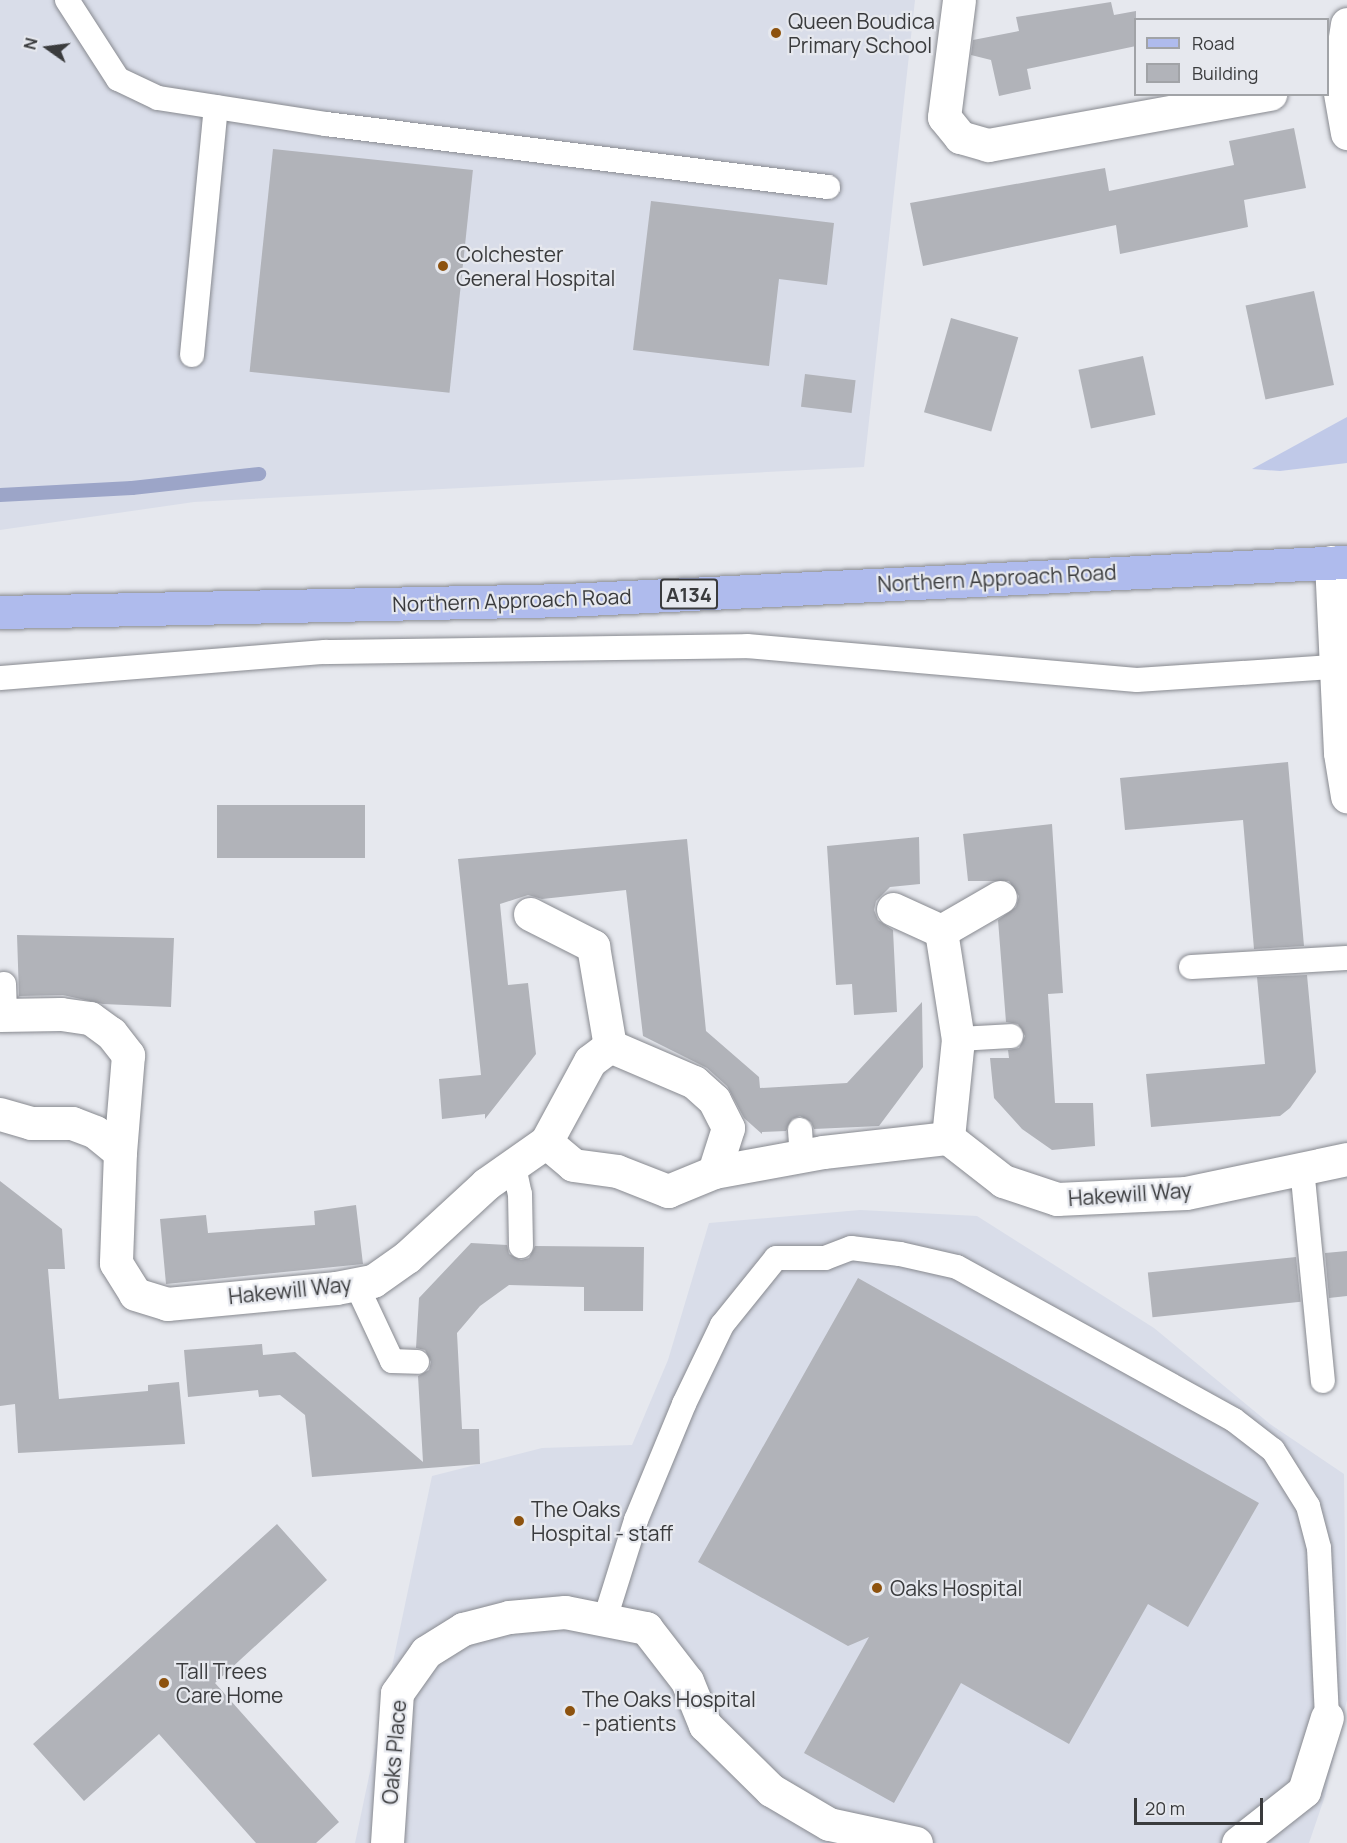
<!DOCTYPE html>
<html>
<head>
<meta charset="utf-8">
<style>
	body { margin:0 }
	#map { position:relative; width:1347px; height:1843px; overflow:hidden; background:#e6e8ee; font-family:Manrope,sans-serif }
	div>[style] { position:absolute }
	.built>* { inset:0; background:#d9dde9 }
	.green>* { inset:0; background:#c0c9e8 }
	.stream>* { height:14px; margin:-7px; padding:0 7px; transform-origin:7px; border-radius:7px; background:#9ca5c8 }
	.building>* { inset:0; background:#b1b3b9; transform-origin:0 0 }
	.roads { filter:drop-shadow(0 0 2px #888a90) drop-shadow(0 0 2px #888a90) }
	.service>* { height:24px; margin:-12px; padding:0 12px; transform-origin:12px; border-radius:12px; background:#fff }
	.minor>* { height:33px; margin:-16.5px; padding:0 16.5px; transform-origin:16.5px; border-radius:16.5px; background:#fff }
	.primary>* { height:33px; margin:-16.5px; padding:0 16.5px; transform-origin:16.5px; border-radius:16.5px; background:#afbbed }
	.dots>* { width:16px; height:16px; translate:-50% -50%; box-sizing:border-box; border:3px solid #e6e8ee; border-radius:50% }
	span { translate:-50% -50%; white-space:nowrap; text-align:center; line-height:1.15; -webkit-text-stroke:4.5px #e6e8ee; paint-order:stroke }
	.shield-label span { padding:2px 4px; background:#e6e8ee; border:2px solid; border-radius:4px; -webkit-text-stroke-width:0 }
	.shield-label { font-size:20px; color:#3a3b3d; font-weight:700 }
	.poi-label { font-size:21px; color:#3a3b3d }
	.left { translate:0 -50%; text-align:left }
	.street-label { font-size:21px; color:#3a3b3d }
	.legend { position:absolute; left:1134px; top:18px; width:195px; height:78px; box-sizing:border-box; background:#e6e8ee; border:2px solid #a1a3a7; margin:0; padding:8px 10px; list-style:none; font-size:18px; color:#3a3b3d }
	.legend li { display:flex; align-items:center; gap:12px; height:30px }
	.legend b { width:30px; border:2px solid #a1a3a7 }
	.north { position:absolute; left:18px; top:18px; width:60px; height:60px; -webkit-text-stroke:4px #e6e8ee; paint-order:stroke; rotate:284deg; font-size:16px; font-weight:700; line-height:24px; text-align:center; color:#3a3b3d }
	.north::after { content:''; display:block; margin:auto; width:21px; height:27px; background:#3a3b3d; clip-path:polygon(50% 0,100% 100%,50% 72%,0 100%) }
	.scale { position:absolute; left:1134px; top:1798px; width:129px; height:27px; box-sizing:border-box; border:3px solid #3a3b3d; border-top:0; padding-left:8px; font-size:18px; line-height:21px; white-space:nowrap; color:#3a3b3d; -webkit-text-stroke:4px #e6e8ee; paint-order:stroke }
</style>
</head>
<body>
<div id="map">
	<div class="built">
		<i style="clip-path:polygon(0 0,915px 0,864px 467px,194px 502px,0 530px)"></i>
		<i style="clip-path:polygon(860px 1210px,977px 1216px,1154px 1328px,1270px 1424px,1344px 1474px,1347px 1700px,1325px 1796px,1309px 1843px,355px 1843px,432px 1476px,542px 1448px,632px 1445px,668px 1360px,709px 1223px)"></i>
	</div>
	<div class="green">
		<i style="clip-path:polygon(1347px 417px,1347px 463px,1280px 471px,1252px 469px)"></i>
	</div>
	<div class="stream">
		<i style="left:0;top:495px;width:132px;rotate:-3deg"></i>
		<i style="left:132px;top:488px;width:128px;rotate:-6.3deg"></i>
	</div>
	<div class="building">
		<i style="clip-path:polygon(1111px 2px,1114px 15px,1136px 11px,1136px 46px,1027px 69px,1031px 89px,999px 96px,991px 60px,971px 55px,973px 40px,1019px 31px,1016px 17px)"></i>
		<i style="clip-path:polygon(1294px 128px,1306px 188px,1244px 200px,1248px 227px,1120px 254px,1116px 225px,923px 266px,910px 203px,1105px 168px,1109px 191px,1234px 165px,1229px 141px)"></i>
		<i style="left:273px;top:149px;width:201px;height:224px;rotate:6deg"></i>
		<i style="clip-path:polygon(651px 201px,834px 223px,827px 285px,779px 279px,769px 366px,633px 350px)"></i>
		<i style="left:1314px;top:291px;width:96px;height:70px;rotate:78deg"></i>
		<i style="left:951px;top:318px;width:70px;height:98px;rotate:16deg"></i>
		<i style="left:1143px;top:356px;width:60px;height:66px;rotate:78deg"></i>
		<i style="left:805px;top:374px;width:51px;height:33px;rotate:7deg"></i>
		<i style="clip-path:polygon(1288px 762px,1304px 946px,1254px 949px,1243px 820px,1125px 830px,1120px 778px)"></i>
		<i style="left:365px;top:805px;width:53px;height:148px;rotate:90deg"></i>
		<i style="clip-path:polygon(1052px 824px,1063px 993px,1048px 994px,1055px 1103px,1093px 1103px,1095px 1146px,1052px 1150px,1022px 1129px,994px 1098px,990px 1058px,1009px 1058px,1008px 1050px,1019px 1048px,1025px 1036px,1018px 1024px,1006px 1022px,998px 920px,1016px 907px,1019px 896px,1009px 881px,968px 881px,963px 834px)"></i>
		<i style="clip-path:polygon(919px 837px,920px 884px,890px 887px,876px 901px,874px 910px,878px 920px,893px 930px,897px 1012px,854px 1015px,852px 984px,836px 985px,827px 846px)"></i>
		<i style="clip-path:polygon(687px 839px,706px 1031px,759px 1077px,760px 1088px,847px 1083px,922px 1002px,923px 1067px,879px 1126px,814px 1129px,811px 1122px,800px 1116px,792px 1119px,786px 1131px,762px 1132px,762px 1125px,762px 1134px,744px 1118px,727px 1086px,707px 1068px,643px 1036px,626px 890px,542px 899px,528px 895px,500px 904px,508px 985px,528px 983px,536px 1054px,485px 1119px,485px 1114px,442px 1119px,439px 1079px,481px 1075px,458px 859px)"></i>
		<i style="clip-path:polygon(17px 935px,174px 938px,171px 1007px,103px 1004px,63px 995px,19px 996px)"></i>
		<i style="clip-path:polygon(1307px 975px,1316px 1072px,1290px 1108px,1280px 1116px,1151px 1127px,1146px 1074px,1265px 1064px,1257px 977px)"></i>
		<i style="clip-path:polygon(0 1181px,62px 1229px,65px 1269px,48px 1269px,59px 1399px,148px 1391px,148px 1385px,179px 1382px,185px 1444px,18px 1453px,15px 1404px,0 1406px)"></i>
		<i style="clip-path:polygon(356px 1205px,363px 1264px,166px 1284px,160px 1219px,206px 1215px,208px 1233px,315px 1225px,314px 1211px)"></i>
		<i style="clip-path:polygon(471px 1243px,507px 1245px,509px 1254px,521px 1260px,529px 1258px,535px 1246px,644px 1247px,643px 1311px,584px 1311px,584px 1287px,509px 1285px,480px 1306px,457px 1333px,462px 1429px,479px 1429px,480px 1464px,312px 1477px,305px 1415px,280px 1395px,259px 1397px,258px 1390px,188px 1397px,184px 1350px,262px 1344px,263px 1355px,295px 1352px,423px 1462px,418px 1376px,429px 1370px,431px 1362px,425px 1350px,416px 1348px,419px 1298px)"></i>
		<i style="clip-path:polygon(1347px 1251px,1347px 1296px,1329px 1298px,1325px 1253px)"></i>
		<i style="left:1296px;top:1257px;width:45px;height:149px;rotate:84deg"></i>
		<i style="clip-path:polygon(858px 1278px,1259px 1503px,1188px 1627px,1148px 1604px,1069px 1744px,961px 1683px,894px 1803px,804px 1753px,869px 1637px,848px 1646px,698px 1562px)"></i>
		<i style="clip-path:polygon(277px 1524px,327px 1580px,215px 1683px,339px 1822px,316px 1843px,256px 1843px,159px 1734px,84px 1801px,33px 1744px)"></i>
	</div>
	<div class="roads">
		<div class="service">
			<i style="left:67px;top:0;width:94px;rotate:57.2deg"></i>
			<i style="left:118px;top:79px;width:44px;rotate:25.4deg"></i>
			<i style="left:158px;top:98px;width:170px;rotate:8.8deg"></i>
			<i style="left:326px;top:124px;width:506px;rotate:7.15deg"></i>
			<i style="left:192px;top:355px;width:249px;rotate:-84.5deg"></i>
			<i style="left:0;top:678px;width:326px;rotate:-4.6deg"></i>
			<i style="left:325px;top:652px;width:422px;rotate:-0.8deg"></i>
			<i style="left:747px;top:646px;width:391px;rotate:5deg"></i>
			<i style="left:1137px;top:680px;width:210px;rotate:-3.8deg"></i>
			<i style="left:1191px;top:967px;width:156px;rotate:-3.3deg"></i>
			<i style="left:4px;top:984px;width:31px;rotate:88deg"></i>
			<i style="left:958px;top:1039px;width:53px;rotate:-3.2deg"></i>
			<i style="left:800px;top:1130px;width:26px;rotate:86deg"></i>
			<i style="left:513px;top:1162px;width:33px;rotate:78deg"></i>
			<i style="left:520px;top:1194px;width:52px;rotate:88.9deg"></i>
			<i style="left:1302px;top:1168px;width:214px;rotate:84.4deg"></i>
			<i style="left:356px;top:1284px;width:85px;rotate:64.9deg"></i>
			<i style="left:392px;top:1361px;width:25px;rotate:2deg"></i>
			<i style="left:605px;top:1619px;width:104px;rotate:-72.6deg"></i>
			<i style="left:636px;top:1520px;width:126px;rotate:-67.5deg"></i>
			<i style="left:684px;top:1404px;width:88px;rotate:-64.3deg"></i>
			<i style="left:722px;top:1325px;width:86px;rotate:-51.1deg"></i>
			<i style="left:776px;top:1258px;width:49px"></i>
			<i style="left:825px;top:1258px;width:28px;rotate:-21deg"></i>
			<i style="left:851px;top:1248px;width:49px;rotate:7deg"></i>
			<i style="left:900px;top:1254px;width:58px;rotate:12.8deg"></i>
			<i style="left:957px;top:1267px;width:316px;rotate:28.9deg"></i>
			<i style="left:1234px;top:1420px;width:49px;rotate:37.6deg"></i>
			<i style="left:1273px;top:1450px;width:66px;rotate:58deg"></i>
			<i style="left:1308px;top:1506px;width:43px;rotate:75.3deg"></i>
			<i style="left:1319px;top:1548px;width:169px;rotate:87.3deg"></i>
		</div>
		<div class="minor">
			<i style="left:959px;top:0;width:118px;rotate:97.3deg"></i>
			<i style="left:944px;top:117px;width:26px;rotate:51deg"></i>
			<i style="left:960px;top:137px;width:29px;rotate:16deg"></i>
			<i style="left:988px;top:145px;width:287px;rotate:-10.3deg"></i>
			<i style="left:1347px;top:24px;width:59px;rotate:98.8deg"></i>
			<i style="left:1338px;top:82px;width:52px;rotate:80deg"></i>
			<i style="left:1331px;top:562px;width:191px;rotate:87.3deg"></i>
			<i style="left:1340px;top:753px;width:44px;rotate:80.8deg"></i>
			<i style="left:893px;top:909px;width:53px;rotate:24.6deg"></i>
			<i style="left:941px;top:931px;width:68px;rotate:-30deg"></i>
			<i style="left:530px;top:914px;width:71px;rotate:26.9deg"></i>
			<i style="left:593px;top:946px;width:101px;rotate:80.4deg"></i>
			<i style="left:941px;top:931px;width:109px;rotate:81.1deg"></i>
			<i style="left:958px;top:1039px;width:100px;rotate:95.8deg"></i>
			<i style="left:0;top:1015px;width:61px;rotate:-0.9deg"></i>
			<i style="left:61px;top:1014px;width:29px;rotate:8deg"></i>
			<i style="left:90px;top:1018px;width:26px;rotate:36deg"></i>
			<i style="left:111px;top:1033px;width:28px;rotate:52deg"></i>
			<i style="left:128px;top:1055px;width:97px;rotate:94.7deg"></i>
			<i style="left:0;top:1114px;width:32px;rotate:16deg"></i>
			<i style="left:31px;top:1123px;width:41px"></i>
			<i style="left:72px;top:1123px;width:25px;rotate:21deg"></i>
			<i style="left:95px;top:1132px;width:32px;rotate:39deg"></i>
			<i style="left:120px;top:1152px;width:111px;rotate:92.1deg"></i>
			<i style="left:116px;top:1263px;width:36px;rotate:58deg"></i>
			<i style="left:135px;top:1294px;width:34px;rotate:17deg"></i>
			<i style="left:167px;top:1304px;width:170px;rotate:-5.4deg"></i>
			<i style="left:336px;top:1288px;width:38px;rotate:-11deg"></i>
			<i style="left:373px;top:1281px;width:42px;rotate:-35.2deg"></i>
			<i style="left:407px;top:1257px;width:108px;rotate:-42.7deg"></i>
			<i style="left:486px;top:1184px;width:73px;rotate:-35deg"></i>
			<i style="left:546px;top:1142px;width:92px;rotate:-61.5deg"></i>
			<i style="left:590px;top:1061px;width:25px;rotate:-37deg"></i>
			<i style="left:610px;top:1046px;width:91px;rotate:23.2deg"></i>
			<i style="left:694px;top:1082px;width:27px;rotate:42deg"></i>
			<i style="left:714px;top:1100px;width:31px;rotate:63deg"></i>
			<i style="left:728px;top:1128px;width:46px;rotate:107.7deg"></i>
			<i style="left:546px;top:1142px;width:35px;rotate:40deg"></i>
			<i style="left:573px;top:1165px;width:44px;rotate:7.8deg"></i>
			<i style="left:617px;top:1171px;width:55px;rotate:21.4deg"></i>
			<i style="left:668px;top:1191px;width:50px;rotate:-22.4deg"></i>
			<i style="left:714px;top:1172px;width:111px;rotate:-10.4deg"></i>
			<i style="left:823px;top:1152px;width:126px;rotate:-6.4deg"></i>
			<i style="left:948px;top:1138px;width:70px;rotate:38deg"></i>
			<i style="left:1003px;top:1181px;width:57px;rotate:18.4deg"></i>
			<i style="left:1057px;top:1199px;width:129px;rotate:-2.7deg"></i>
			<i style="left:1186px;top:1193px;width:165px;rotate:-11.9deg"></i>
			<i style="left:387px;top:1843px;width:150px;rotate:-86.2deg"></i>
			<i style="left:397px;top:1693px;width:50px;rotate:-54.7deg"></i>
			<i style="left:426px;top:1652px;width:44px;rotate:-31.9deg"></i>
			<i style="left:463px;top:1629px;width:48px;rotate:-14.6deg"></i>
			<i style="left:509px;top:1617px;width:56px;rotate:-5.1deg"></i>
			<i style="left:565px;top:1612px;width:83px;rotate:11.2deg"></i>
			<i style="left:646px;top:1628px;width:67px;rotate:52.3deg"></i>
			<i style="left:687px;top:1681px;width:48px;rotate:67.8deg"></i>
			<i style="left:705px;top:1725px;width:93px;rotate:44.6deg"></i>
			<i style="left:771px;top:1790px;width:67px;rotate:30.4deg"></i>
			<i style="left:829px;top:1824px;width:89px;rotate:12.3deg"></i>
			<i style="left:1238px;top:1843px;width:84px;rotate:-38.2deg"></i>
			<i style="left:1304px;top:1791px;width:77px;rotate:-72.7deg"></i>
		</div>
		<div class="primary">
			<i style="left:0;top:612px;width:566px;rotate:-1.21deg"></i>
			<i style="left:566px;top:600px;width:782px;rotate:-2.79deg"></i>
		</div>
	</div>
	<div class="dots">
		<i style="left:776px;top:33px;background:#8d520e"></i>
		<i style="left:443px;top:266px;background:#8d520e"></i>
		<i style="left:519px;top:1521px;background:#8d520e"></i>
		<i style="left:877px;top:1588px;background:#8d520e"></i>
		<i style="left:164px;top:1683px;background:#8d520e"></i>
		<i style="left:570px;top:1711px;background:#8d520e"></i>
	</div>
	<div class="shield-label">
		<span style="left:689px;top:594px">A134</span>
	</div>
	<div class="poi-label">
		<span class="left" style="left:788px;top:33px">Queen Boudica<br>Primary School</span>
		<span class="left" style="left:456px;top:266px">Colchester<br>General Hospital</span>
		<span class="left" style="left:531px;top:1521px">The Oaks<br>Hospital - staff</span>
		<span class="left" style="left:890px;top:1588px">Oaks Hospital</span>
		<span class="left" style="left:176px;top:1683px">Tall Trees<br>Care Home</span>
		<span class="left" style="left:582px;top:1711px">The Oaks Hospital<br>- patients</span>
	</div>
	<div class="street-label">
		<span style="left:997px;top:578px;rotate:-3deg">Northern Approach Road</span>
		<span style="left:512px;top:600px;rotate:-2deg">Northern Approach Road</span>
		<span style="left:1130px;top:1194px;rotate:-4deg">Hakewill Way</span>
		<span style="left:290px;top:1290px;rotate:-6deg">Hakewill Way</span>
		<span style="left:394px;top:1752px;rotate:-85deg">Oaks Place</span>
	</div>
	<ul class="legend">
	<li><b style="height:8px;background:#afbbed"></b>Road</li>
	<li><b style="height:16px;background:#b1b3b9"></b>Building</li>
	</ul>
	<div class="north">N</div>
	<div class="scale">20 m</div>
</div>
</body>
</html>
